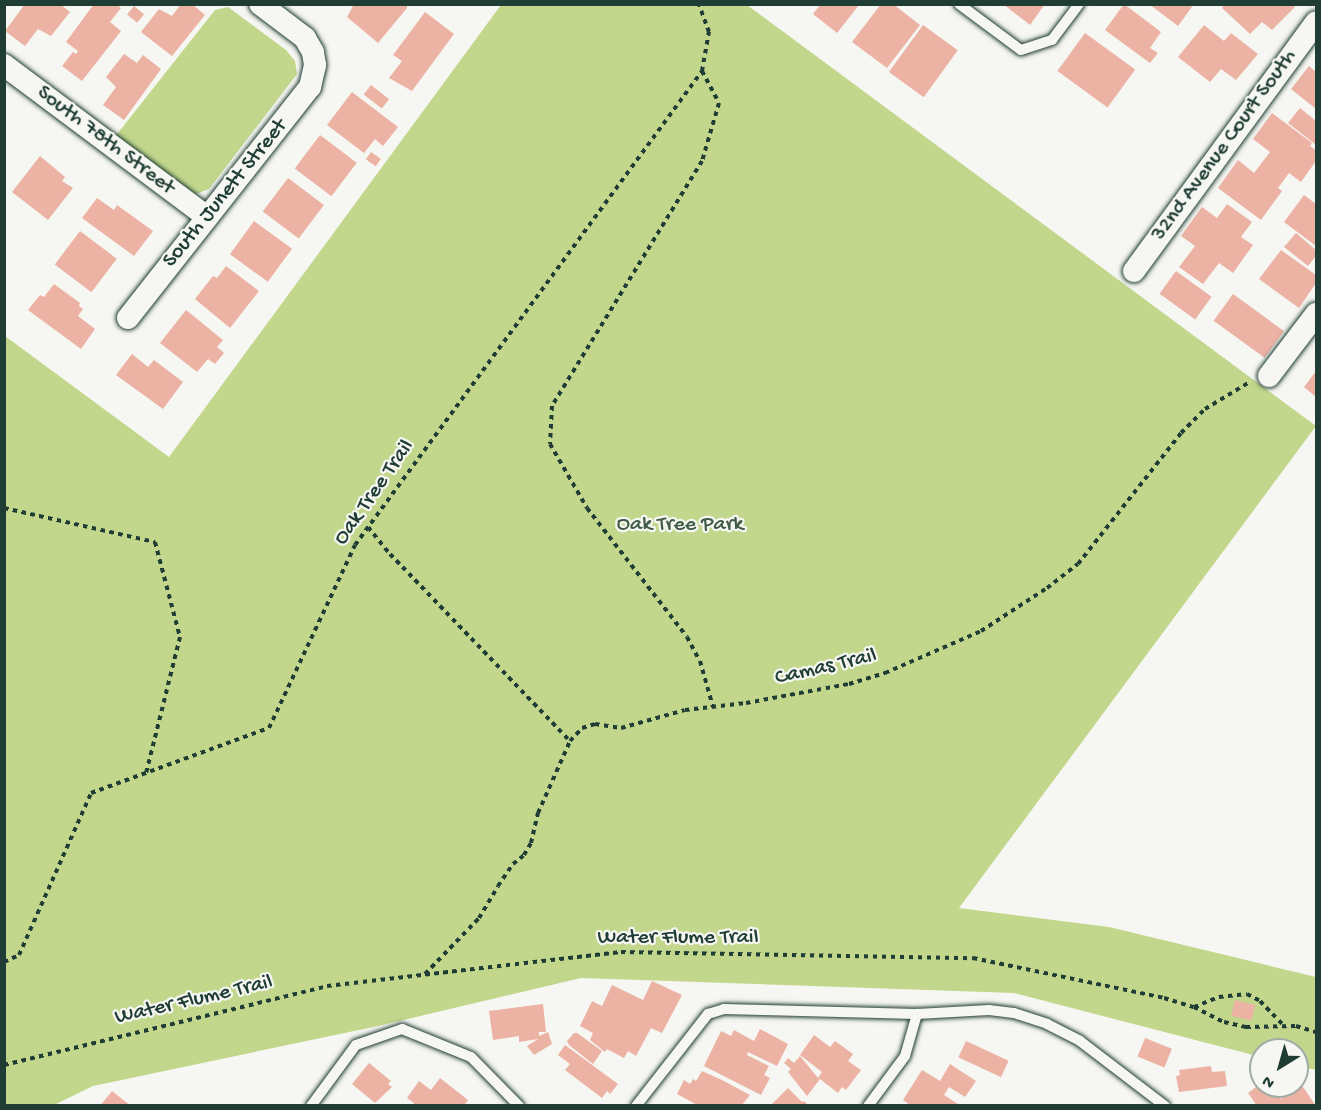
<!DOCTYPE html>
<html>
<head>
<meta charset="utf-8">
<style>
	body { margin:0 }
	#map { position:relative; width:1321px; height:1110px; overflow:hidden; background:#f6f6f2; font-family:"Gochi Hand",sans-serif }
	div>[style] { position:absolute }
	.green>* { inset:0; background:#c2d78c }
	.building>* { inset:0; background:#ecb3a4; transform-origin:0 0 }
	.path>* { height:4px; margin-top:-2px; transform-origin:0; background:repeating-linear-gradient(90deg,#1f3d34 0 4.5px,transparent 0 9px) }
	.roads { filter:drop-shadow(0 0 2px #1f3d34) drop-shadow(0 0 2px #1f3d34) }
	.lane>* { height:10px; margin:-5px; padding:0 5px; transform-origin:5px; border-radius:5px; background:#f6f6f2 }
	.street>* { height:22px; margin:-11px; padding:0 11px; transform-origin:11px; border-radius:11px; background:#f6f6f2 }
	span { translate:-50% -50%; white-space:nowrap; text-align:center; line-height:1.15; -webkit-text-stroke:4.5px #f6f6f2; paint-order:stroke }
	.street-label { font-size:22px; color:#1f3d34 }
	.park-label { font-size:22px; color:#405c46 }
	.frame { position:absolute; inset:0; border:6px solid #1f3d34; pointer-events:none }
	.north { position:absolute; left:1249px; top:1038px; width:60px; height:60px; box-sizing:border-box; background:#f6f6f2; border:2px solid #a0aca6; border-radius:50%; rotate:217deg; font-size:16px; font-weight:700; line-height:24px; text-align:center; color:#1f3d34 }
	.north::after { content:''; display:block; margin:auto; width:21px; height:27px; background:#1f3d34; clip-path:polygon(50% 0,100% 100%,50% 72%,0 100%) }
</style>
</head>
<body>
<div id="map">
	<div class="green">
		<i style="clip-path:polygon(501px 5px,747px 5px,1316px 426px,959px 908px,1109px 927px,1316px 977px,1316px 1070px,1297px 1066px,1297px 1050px,1261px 1050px,1261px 1057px,1014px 993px,581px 978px,378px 1026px,93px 1086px,54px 1105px,5px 1105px,5px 336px,169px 457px)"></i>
		<i style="clip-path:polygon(228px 7px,286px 50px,295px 61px,297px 74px,209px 189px,196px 194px,185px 192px,114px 138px,215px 10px)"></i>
	</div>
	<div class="building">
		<i style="clip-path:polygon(25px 4px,60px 4px,70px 12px,51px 36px,38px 29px,25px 46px,5px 31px)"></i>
		<i style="clip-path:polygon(94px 4px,116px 4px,121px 8px,110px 22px,121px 31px,82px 81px,62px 66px,73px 52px,76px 54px,78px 51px,66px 42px)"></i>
		<i style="clip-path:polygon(181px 4px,192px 4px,205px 15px,172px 56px,141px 32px,159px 9px,172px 16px)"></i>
		<i style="clip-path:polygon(354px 4px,407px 4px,407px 8px,378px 43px,347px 17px)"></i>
		<i style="clip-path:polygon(881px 4px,893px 4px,920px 25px,887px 68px,852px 42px)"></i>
		<i style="clip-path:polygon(1003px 4px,1045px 4px,1030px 25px)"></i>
		<i style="clip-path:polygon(1124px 4px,1161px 32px,1150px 48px,1158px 53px,1150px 63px,1105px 30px)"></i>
		<i style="clip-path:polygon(1149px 4px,1194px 4px,1178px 26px)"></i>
		<i style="clip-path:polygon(1225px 4px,1292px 4px,1295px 7px,1272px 30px,1262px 22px,1250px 34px,1222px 8px)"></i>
		<i style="clip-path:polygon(820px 5px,859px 5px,837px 33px,813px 14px)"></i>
		<i style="left:134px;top:6px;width:13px;height:11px;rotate:39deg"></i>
		<i style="clip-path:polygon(425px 12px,454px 34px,412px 91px,389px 78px,402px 61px,393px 55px)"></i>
		<i style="left:923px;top:25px;width:43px;height:58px;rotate:36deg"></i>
		<i style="clip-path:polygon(1204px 25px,1224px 41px,1231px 33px,1258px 54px,1236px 80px,1221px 69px,1210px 82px,1178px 57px)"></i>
		<i style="left:1085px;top:33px;width:62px;height:47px;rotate:36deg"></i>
		<i style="clip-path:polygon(124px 54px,137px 63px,143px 55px,161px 69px,124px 120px,103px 105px,116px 87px,106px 77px)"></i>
		<i style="clip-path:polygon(1309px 66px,1316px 72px,1316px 109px,1291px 89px)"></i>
		<i style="left:371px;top:85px;width:23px;height:12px;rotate:38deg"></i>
		<i style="clip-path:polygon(352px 92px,398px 127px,383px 146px,375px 139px,364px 153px,327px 125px)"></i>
		<i style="clip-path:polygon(1300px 108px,1316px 121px,1316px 145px,1288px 123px)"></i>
		<i style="clip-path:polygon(1272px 113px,1312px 143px,1310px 146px,1316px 150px,1316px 161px,1301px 182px,1289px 173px,1278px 188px,1282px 191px,1261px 220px,1218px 188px,1238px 160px,1254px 173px,1270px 152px,1253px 139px)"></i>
		<i style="left:320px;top:135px;width:46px;height:42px;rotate:37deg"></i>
		<i style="left:371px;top:152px;width:12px;height:9px;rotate:35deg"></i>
		<i style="clip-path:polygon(40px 156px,65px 177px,62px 181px,73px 188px,48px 220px,12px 192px)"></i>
		<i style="left:288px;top:178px;width:45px;height:42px;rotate:37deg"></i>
		<i style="clip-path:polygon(1304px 195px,1316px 204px,1316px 246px,1284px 222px)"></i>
		<i style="clip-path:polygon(97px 198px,114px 210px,117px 205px,153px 231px,134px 256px,82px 218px)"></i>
		<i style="clip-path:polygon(1227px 204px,1252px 222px,1241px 237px,1253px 245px,1233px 273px,1219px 263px,1203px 284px,1179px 267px,1195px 246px,1181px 236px,1202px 207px,1217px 218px)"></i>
		<i style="left:254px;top:221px;width:47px;height:41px;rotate:36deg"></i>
		<i style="left:80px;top:231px;width:46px;height:42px;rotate:37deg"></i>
		<i style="clip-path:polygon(1296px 233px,1316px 250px,1316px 256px,1308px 266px,1284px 247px)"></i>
		<i style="clip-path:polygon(1281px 250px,1316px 275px,1316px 283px,1299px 308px,1259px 279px)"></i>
		<i style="clip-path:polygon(226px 266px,259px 291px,230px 328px,195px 299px,213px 276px,217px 278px)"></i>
		<i style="left:1176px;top:271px;width:44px;height:28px;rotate:36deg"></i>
		<i style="clip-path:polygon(54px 284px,80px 303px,79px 306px,83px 309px,78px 316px,95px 329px,81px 349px,28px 310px,40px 295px,44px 297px)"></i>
		<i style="left:1233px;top:294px;width:63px;height:33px;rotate:36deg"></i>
		<i style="clip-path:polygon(186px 310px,223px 340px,217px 347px,224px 353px,215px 364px,208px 359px,197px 372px,160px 343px)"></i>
		<i style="clip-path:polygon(132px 354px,148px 367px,154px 360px,183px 382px,163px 409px,116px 375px)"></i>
		<i style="clip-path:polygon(1316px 371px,1316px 397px,1304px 387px)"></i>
		<i style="clip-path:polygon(652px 981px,682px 995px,662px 1033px,651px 1028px,636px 1056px,628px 1051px,624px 1058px,607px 1049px,605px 1052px,590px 1040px,593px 1033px,580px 1026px,592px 1001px,602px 1006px,612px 985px,643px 1000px)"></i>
		<i style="left:1235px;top:1000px;width:21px;height:16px;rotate:14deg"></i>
		<i style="clip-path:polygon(543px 1004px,546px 1032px,539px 1032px,539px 1036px,548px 1032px,552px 1044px,534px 1055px,527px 1046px,538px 1039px,519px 1042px,519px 1036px,493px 1040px,489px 1011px)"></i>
		<i style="clip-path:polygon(760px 1029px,788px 1044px,777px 1066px,748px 1052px,747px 1055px,769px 1066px,764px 1075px,770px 1078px,761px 1095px,704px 1066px,721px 1031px,731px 1036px,734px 1030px,754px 1041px)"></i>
		<i style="clip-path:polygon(574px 1033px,577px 1033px,602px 1051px,593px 1064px,569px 1045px,567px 1041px)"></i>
		<i style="clip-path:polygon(814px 1035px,830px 1047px,835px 1041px,853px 1054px,848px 1061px,861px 1070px,846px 1090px,842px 1087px,838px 1093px,820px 1079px,807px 1096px,788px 1072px,791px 1069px,784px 1063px,788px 1058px,794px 1063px,800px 1056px,818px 1078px,822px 1072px,800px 1055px)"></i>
		<i style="left:1145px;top:1038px;width:29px;height:20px;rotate:22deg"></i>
		<i style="left:966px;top:1041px;width:47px;height:18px;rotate:25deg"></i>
		<i style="clip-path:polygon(565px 1045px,618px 1084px,610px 1094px,607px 1091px,602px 1098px,565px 1070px,570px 1064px,558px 1055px)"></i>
		<i style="clip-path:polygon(369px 1063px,391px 1081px,388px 1084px,392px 1087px,375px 1103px,352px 1084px)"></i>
		<i style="clip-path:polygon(950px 1064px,976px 1081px,965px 1097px,949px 1087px,944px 1095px,961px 1106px,911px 1106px,903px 1100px,922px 1070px,940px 1081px)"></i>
		<i style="clip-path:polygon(1211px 1066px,1212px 1072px,1225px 1071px,1227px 1086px,1179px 1092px,1176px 1076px,1180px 1075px,1179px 1070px)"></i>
		<i style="clip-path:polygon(702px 1071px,722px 1080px,750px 1095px,741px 1106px,699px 1106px,677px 1094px,684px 1080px,690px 1084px,693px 1079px,696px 1081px)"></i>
		<i style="clip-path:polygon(440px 1078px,468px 1100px,464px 1106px,411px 1106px,414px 1103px,407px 1098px,419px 1081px,431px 1090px)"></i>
		<i style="clip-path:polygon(1261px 1083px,1261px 1086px,1290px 1086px,1278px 1095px,1281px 1099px,1301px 1084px,1316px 1106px,1257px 1106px,1248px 1093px)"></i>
		<i style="clip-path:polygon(788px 1088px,802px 1102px,804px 1101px,809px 1106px,770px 1106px)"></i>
		<i style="clip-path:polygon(112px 1091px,131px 1106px,100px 1106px)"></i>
	</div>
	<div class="path">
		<i style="left:702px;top:71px;width:36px;rotate:62deg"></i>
		<i style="left:719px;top:103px;width:60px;rotate:106.3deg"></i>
		<i style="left:702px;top:161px;width:287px;rotate:121.5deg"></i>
		<i style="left:552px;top:406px;width:38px;rotate:93deg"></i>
		<i style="left:550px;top:444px;width:74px;rotate:60deg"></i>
		<i style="left:587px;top:508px;width:163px;rotate:52.2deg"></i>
		<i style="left:687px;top:637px;width:27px;rotate:62deg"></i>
		<i style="left:700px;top:661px;width:48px;rotate:74.2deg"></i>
		<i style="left:4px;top:508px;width:155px;rotate:12.7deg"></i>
		<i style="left:155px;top:542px;width:98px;rotate:75.3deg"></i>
		<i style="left:180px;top:637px;width:140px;rotate:104deg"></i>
		<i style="left:368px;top:527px;width:35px;rotate:51deg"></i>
		<i style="left:390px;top:554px;width:260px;rotate:46.1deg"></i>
		<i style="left:4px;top:962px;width:17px;rotate:-25deg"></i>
		<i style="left:19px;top:955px;width:177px;rotate:-66deg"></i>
		<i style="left:91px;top:793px;width:189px;rotate:-20.1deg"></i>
		<i style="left:269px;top:728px;width:202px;rotate:-64.8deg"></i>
		<i style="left:355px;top:545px;width:587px;rotate:-53.79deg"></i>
		<i style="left:702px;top:71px;width:40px;rotate:-80deg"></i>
		<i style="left:709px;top:32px;width:30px;rotate:-110deg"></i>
		<i style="left:425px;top:974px;width:78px;rotate:-46deg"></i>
		<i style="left:479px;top:918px;width:37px;rotate:-59deg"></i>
		<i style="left:498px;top:886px;width:27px;rotate:-56deg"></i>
		<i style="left:513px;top:864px;width:14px;rotate:-39deg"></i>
		<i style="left:524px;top:855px;width:14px;rotate:-60deg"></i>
		<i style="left:531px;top:843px;width:31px;rotate:-77deg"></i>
		<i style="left:538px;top:813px;width:79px;rotate:-66deg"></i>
		<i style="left:570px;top:741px;width:18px;rotate:-47deg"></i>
		<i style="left:582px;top:728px;width:14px;rotate:-17deg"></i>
		<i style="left:595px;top:724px;width:26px;rotate:9deg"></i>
		<i style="left:621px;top:728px;width:66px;rotate:-15.7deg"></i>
		<i style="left:685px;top:710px;width:61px;rotate:-6.5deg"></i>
		<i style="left:746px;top:703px;width:105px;rotate:-10.5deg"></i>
		<i style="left:849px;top:684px;width:38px;rotate:-17deg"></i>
		<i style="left:885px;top:673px;width:105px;rotate:-23.6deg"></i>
		<i style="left:981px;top:631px;width:79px;rotate:-33.1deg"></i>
		<i style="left:1047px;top:588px;width:39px;rotate:-38deg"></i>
		<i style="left:1078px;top:564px;width:167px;rotate:-51.8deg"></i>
		<i style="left:1181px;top:433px;width:34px;rotate:-45deg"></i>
		<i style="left:1205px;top:409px;width:50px;rotate:-31.2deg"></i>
		<i style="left:1194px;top:1007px;width:27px;rotate:-22deg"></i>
		<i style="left:1219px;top:997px;width:28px;rotate:-6deg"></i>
		<i style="left:1247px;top:994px;width:15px;rotate:28deg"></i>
		<i style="left:1260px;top:1001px;width:35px;rotate:46deg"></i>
		<i style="left:4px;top:1065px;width:333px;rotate:-13.7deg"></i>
		<i style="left:327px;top:986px;width:296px;rotate:-6.6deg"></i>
		<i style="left:621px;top:952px;width:352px;rotate:1deg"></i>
		<i style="left:973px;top:958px;width:195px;rotate:11.8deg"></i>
		<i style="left:1164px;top:998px;width:31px;rotate:17deg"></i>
		<i style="left:1194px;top:1007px;width:34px;rotate:27deg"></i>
		<i style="left:1224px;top:1022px;width:23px;rotate:13deg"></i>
		<i style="left:1246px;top:1027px;width:50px;rotate:-1.1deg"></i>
		<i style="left:1296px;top:1026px;width:21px;rotate:17deg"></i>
	</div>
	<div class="roads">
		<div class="lane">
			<i style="left:959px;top:4px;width:77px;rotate:36.6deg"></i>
			<i style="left:1021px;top:50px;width:33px;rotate:-18deg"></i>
			<i style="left:1052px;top:40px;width:45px;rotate:-53.1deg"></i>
			<i style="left:311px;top:1106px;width:76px;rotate:-53.6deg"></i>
			<i style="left:356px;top:1045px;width:49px;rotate:-19.2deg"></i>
			<i style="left:402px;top:1029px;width:74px;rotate:22.1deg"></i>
			<i style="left:471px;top:1057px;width:69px;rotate:45.6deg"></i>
			<i style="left:636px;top:1106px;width:117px;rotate:-52deg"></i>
			<i style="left:708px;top:1014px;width:17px;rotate:-17deg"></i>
			<i style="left:724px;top:1009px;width:193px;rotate:1.5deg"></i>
			<i style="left:917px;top:1014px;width:72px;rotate:-3.2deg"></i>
			<i style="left:989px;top:1010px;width:25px;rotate:7deg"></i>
			<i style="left:1014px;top:1013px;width:35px;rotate:18deg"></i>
			<i style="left:1047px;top:1024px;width:37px;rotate:27deg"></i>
			<i style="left:1080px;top:1041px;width:107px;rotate:37.4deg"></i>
			<i style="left:868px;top:1106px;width:62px;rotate:-53.5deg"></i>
			<i style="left:905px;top:1056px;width:44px;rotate:-74.1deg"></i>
		</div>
		<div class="street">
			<i style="left:4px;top:65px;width:252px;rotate:36.8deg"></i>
			<i style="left:1134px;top:271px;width:308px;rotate:-53.8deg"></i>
			<i style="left:128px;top:318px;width:294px;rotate:-51.8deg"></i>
			<i style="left:310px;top:87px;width:23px;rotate:-77deg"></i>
			<i style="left:315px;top:65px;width:13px;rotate:-99deg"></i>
			<i style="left:313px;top:52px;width:16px;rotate:-120deg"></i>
			<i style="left:305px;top:38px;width:56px;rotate:-142.9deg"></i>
			<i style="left:1269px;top:376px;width:78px;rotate:-52.8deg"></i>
		</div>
	</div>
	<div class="street-label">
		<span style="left:105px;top:141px;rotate:37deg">South 78th Street</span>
		<span style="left:1225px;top:146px;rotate:-54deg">32nd Avenue Court South</span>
		<span style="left:226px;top:194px;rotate:-51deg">South Junett Street</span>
		<span style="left:375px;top:493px;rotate:-55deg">Oak Tree Trail</span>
		<span style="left:826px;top:668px;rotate:-13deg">Camas Trail</span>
		<span style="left:678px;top:939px">Water Flume Trail</span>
		<span style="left:194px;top:1001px;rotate:-13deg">Water Flume Trail</span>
	</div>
	<div class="park-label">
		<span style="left:680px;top:526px">Oak Tree Park</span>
	</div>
	<div class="frame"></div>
	<div class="north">N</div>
</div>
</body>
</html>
